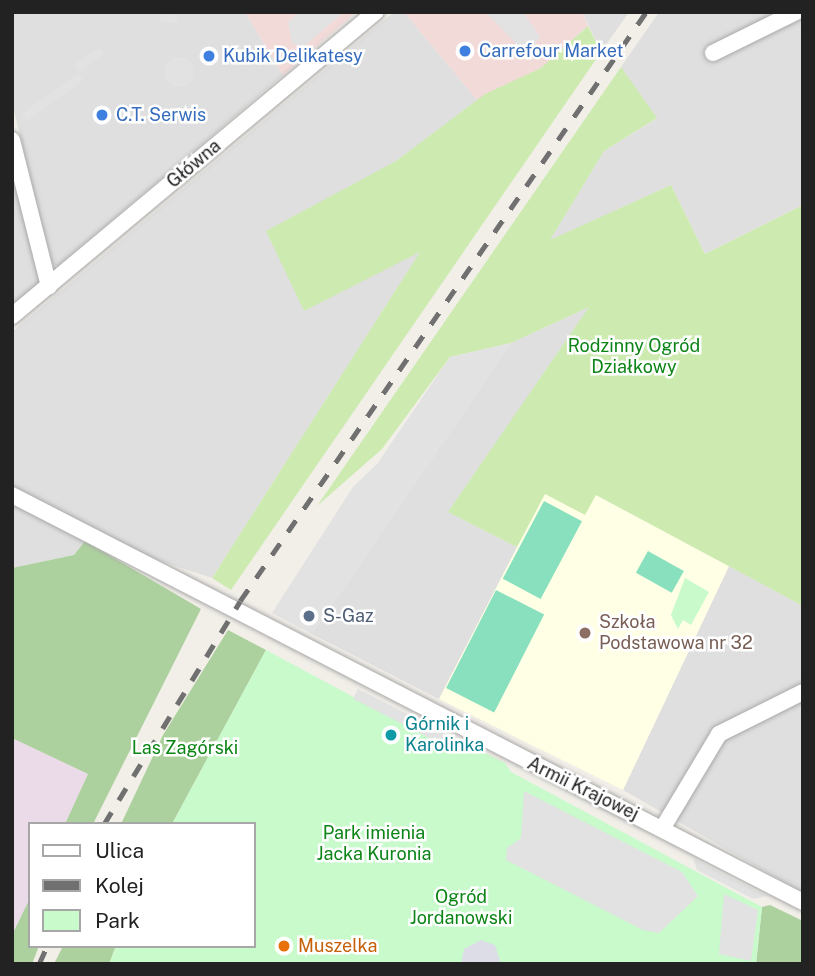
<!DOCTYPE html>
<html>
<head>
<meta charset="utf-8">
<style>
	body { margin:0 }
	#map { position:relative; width:815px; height:976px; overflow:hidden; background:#f2efe9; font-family:"Public Sans",sans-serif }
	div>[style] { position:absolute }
	.residential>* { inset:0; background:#e0dfdf }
	.commercial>* { inset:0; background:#f2dad9 }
	.industrial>* { inset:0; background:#ebdbe8 }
	.education>* { inset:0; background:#ffffe5 }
	.grass>* { inset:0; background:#cdebb0 }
	.forest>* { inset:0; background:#add19e }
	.park>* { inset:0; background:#c8facc }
	.pitch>* { inset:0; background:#88e0be; transform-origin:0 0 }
	.parking>* { inset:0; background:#e2e2e2; transform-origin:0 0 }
	.round { border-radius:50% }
	.plaza>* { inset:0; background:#dddde8 }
	.roads { filter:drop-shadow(0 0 2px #a9a9a9) drop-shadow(0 0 2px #a9a9a9) }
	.minor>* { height:16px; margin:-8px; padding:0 8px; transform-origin:8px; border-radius:8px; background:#fff }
	.rail>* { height:4.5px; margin-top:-2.25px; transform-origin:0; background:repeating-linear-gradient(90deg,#707070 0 14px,transparent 0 28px) }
	.dots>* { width:19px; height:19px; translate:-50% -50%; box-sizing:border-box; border:4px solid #fff; border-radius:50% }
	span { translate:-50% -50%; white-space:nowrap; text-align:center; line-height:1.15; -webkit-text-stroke:5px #fff; paint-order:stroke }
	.shop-label { font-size:18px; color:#366cbe }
	.left { translate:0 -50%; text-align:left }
	.street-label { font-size:18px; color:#222 }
	.park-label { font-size:18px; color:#0c8416 }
	.service-label { font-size:18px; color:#4e5e75 }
	.education-label { font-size:18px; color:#785e54 }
	.culture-label { font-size:18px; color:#0d838f }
	.food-label { font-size:18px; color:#c56008 }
	.frame { position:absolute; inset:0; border:14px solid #222; pointer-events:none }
	.legend { position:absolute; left:28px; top:822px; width:228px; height:126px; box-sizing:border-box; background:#fff; border:2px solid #a7a7a7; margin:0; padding:9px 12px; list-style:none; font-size:21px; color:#222 }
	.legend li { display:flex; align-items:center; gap:14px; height:35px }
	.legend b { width:35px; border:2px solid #a7a7a7 }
</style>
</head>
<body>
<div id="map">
	<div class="residential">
		<i style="clip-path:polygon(12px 12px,245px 12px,283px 75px,58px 266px,50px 263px,12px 102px)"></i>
		<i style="clip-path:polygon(394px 12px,404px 12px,478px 101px,396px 161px,421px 251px,212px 578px,121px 548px,12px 486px,12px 332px)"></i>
		<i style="clip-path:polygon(582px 12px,629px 12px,601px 52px)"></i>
		<i style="clip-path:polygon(659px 12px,803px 12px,803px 205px,705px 254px,671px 185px,549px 241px,604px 151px,656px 119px,621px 67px)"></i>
		<i style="clip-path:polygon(12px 169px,40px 287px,12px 308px)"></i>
		<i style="clip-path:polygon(591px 306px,449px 512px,517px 547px,439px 699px,312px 634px,511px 343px)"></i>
		<i style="clip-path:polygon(12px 504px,85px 541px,74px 555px,12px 568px)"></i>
		<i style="clip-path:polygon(729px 566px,803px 606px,803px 893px,623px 790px)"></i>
	</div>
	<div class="commercial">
		<i style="clip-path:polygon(245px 12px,356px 12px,283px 75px)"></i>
		<i style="clip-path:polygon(404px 12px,582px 12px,588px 26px,541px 68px,478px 101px)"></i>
	</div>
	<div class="industrial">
		<i style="clip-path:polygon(12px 738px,88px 774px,65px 824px,30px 824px,30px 898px,12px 935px)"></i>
	</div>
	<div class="education">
		<i style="clip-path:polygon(545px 493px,596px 495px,729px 566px,623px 790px,439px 699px)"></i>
	</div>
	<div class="grass">
		<i style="clip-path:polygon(588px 26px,601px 52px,231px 590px,212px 578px,420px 252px,304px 311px,266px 231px,396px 161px,485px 94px,541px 68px)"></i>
		<i style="clip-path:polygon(621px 67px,657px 118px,604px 151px,550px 240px,671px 185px,705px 254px,803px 205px,803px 606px,596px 495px,585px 515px,545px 494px,517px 547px,448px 512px,589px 307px,511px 343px,450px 357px,382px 449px,317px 506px)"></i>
	</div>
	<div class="forest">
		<i style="clip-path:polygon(85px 541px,201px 609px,93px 824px,65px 824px,88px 774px,12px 738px,12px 568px,74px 555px)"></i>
		<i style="clip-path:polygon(228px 630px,266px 650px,172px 824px,121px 824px,163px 735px)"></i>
		<i style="clip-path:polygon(30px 898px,30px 946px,39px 946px,32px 964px,12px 964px,12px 935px)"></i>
		<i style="clip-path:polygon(770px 905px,803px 921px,803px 964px,756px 964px,762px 907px)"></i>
		<i style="clip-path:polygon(63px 946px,116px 946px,109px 964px,54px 964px)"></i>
	</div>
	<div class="park">
		<i style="clip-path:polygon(685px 578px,709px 592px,691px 625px,683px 620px,678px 629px,671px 615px)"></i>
		<i style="clip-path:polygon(266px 650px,441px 744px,447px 734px,505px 763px,511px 772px,762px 907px,756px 964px,109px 964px,116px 946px,254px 946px,254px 824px,172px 824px)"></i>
	</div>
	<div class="pitch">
		<i style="left:544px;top:501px;width:43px;height:88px;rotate:28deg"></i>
		<i style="left:648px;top:551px;width:41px;height:25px;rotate:29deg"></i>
		<i style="left:496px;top:590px;width:54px;height:110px;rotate:27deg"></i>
	</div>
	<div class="parking">
		<i style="clip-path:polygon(156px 12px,176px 12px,179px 23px,162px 23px)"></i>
		<i style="clip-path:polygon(299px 12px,344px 12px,303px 47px,292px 43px,288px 22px)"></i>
		<i style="clip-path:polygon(486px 12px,523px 12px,540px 37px,526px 54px)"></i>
		<i style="clip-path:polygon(100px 48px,104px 54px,80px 72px,74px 63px)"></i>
		<i class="round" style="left:164px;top:57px;width:30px;height:30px"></i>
		<i style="left:78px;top:73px;width:9px;height:70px;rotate:54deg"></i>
		<i style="clip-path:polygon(511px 343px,312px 634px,272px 613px,353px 487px,377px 464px,450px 357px)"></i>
		<i style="left:358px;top:689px;width:100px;height:11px;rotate:27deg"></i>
		<i style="clip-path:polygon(524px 791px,682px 872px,698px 896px,659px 933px,643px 930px,506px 860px,507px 848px,521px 838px)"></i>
		<i style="clip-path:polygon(693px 858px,725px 875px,767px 896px,753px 899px,697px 870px)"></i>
		<i style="clip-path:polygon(724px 894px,758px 910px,751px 961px,719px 954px)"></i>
	</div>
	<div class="plaza">
		<i style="clip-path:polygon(481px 940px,495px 945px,501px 964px,461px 964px,464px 949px)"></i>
	</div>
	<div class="roads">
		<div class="minor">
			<i style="left:713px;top:53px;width:93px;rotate:-26.3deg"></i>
			<i style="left:12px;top:140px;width:151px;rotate:75.8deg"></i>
			<i style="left:12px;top:316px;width:474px;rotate:-39.9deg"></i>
			<i style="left:12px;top:495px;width:890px;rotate:27.23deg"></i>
			<i style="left:662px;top:829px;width:111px;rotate:-59deg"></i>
			<i style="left:719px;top:734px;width:94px;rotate:-26.6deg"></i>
		</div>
	</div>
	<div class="rail">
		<i style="left:104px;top:824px;width:261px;rotate:-58.6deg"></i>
		<i style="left:240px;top:601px;width:715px;rotate:-55.42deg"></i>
		<i style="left:39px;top:964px;width:20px;rotate:-66deg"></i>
	</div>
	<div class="dots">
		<i style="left:465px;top:51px;background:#3f7fe0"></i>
		<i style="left:209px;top:56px;background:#3f7fe0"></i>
		<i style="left:102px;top:115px;background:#3f7fe0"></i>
		<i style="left:309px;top:616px;background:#5c6f8a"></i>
		<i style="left:585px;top:633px;background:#8d6e63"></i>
		<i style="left:391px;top:735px;background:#0f9aa8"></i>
		<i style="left:284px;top:946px;background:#e8710a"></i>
	</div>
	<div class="shop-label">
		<span class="left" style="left:479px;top:51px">Carrefour Market</span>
		<span class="left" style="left:223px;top:56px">Kubik Delikatesy</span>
		<span class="left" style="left:116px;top:115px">C.T. Serwis</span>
	</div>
	<div class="street-label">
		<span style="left:194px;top:164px;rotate:-40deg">Główna</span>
		<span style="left:583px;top:789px;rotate:26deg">Armii Krajowej</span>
	</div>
	<div class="park-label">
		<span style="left:634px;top:357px">Rodzinny Ogród<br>Działkowy</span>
		<span style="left:185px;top:748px">Las Zagórski</span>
		<span style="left:374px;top:844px">Park imienia<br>Jacka Kuronia</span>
		<span style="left:461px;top:908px">Ogród<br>Jordanowski</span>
	</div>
	<div class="service-label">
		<span class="left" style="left:323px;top:616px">S-Gaz</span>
	</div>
	<div class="education-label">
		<span class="left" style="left:599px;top:633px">Szkoła<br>Podstawowa nr 32</span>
	</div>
	<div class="culture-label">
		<span class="left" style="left:405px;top:735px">Górnik i<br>Karolinka</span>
	</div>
	<div class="food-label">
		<span class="left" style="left:298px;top:946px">Muszelka</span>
	</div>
	<div class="frame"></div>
	<ul class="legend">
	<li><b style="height:9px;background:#fff"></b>Ulica</li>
	<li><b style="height:9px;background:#707070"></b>Kolej</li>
	<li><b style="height:19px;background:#c8facc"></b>Park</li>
	</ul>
</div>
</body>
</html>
